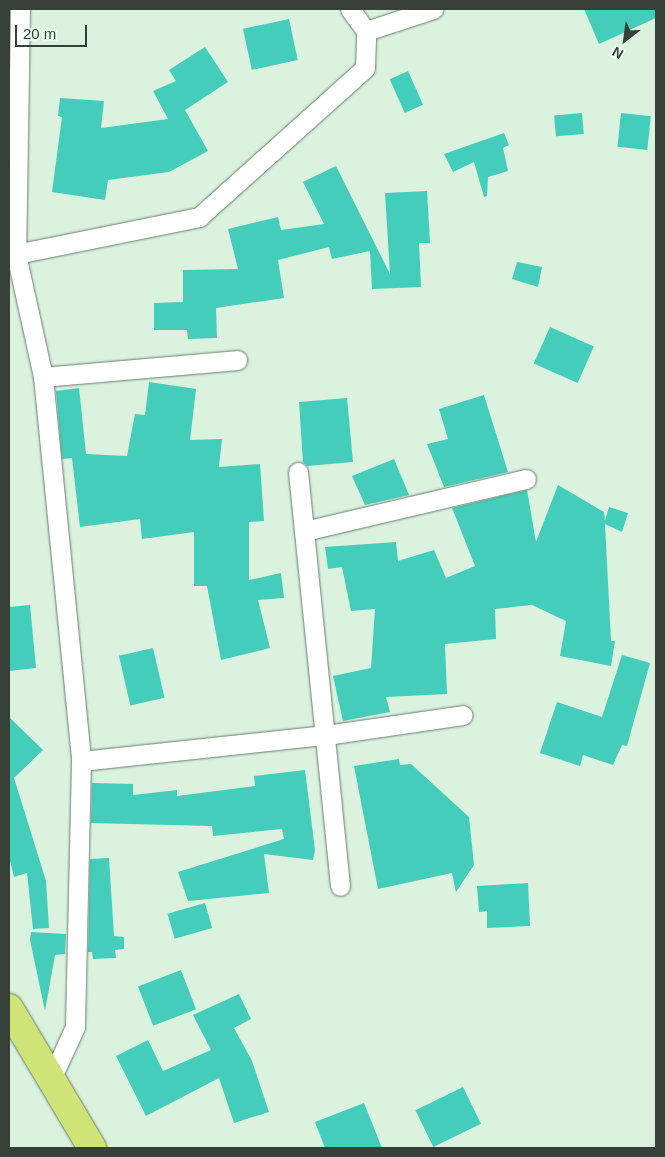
<!DOCTYPE html>
<html>
<head>
<meta charset="utf-8">
<style>
	body { margin:0 }
	#map { position:relative; width:665px; height:1157px; overflow:hidden; background:#daf2de; font-family:Arial,sans-serif }
	div>[style] { position:absolute }
	.building>* { inset:0; background:#45cdbb; transform-origin:0 0 }
	.roads { filter:drop-shadow(0 0 1px #687d6c) drop-shadow(0 0 1px #687d6c) }
	.minor>* { height:19px; margin:-9.5px; padding:0 9.5px; transform-origin:9.5px; border-radius:9.5px; background:#fff }
	.trunk>* { height:28px; margin:-14px; padding:0 14px; transform-origin:14px; border-radius:14px; background:#cfe376 }
	span { translate:-50% -50%; white-space:nowrap; text-align:center; line-height:1.15; -webkit-text-stroke:4.5px #e7ffec; paint-order:stroke }
	.frame { position:absolute; inset:0; border:10px solid #363f38; pointer-events:none }
	.north { position:absolute; left:600px; top:15px; width:50px; height:50px; -webkit-text-stroke:4px #e7ffec; paint-order:stroke; rotate:210deg; font-size:14px; font-weight:700; line-height:20px; text-align:center; color:#363f38 }
	.north::after { content:''; display:block; margin:auto; width:18px; height:22px; background:#363f38; clip-path:polygon(50% 0,100% 100%,50% 72%,0 100%) }
	.scale { position:absolute; left:15px; top:25px; width:72px; height:22px; box-sizing:border-box; border:2px solid #363f38; border-top:0; padding-left:6px; font-size:15px; line-height:18px; white-space:nowrap; color:#363f38; -webkit-text-stroke:4px #e7ffec; paint-order:stroke }
</style>
</head>
<body>
<div id="map">
	<div class="building">
		<i style="clip-path:polygon(584px 9px,656px 9px,656px 18px,599px 44px)"></i>
		<i style="left:289px;top:19px;width:42px;height:47px;rotate:78deg"></i>
		<i style="clip-path:polygon(205px 47px,228px 82px,185px 110px,208px 151px,169px 172px,108px 180px,105px 200px,52px 192px,62px 117px,58px 116px,60px 98px,104px 101px,101px 128px,168px 119px,153px 91px,176px 81px,169px 70px)"></i>
		<i style="left:408px;top:71px;width:37px;height:20px;rotate:66deg"></i>
		<i style="left:582px;top:113px;width:21px;height:28px;rotate:85deg"></i>
		<i style="left:621px;top:113px;width:30px;height:34px;rotate:6deg"></i>
		<i style="clip-path:polygon(504px 133px,509px 145px,503px 148px,508px 171px,488px 177px,487px 196px,484px 197px,474px 162px,453px 172px,444px 154px)"></i>
		<i style="clip-path:polygon(336px 166px,390px 274px,385px 193px,427px 191px,430px 243px,419px 243px,421px 287px,372px 289px,370px 251px,332px 259px,329px 247px,278px 260px,284px 298px,216px 308px,217px 338px,188px 339px,187px 330px,154px 330px,154px 303px,183px 302px,183px 270px,238px 269px,228px 229px,278px 217px,281px 230px,324px 224px,303px 182px)"></i>
		<i style="clip-path:polygon(517px 262px,542px 267px,538px 287px,512px 279px)"></i>
		<i style="left:550px;top:327px;width:48px;height:40px;rotate:24deg"></i>
		<i style="clip-path:polygon(149px 382px,196px 389px,190px 440px,222px 439px,219px 467px,260px 464px,264px 521px,249px 522px,249px 580px,281px 573px,284px 598px,258px 600px,270px 648px,221px 660px,207px 586px,194px 586px,194px 532px,142px 539px,140px 519px,80px 527px,72px 458px,62px 459px,56px 391px,79px 388px,86px 454px,127px 456px,135px 414px,145px 415px)"></i>
		<i style="clip-path:polygon(484px 395px,508px 472px,444px 487px,427px 444px,448px 439px,439px 409px)"></i>
		<i style="clip-path:polygon(347px 398px,353px 462px,307px 466px,303px 462px,299px 402px)"></i>
		<i style="clip-path:polygon(394px 459px,409px 495px,365px 505px,352px 476px)"></i>
		<i style="clip-path:polygon(558px 485px,604px 512px,605px 521px,609px 507px,628px 513px,622px 532px,605px 524px,611px 641px,615px 641px,611px 666px,560px 656px,566px 621px,532px 605px,495px 609px,496px 639px,445px 644px,447px 694px,386px 697px,390px 712px,343px 721px,333px 676px,371px 668px,375px 609px,351px 611px,342px 567px,328px 569px,325px 547px,396px 542px,398px 561px,434px 550px,446px 578px,475px 566px,452px 508px,527px 490px,536px 542px)"></i>
		<i style="clip-path:polygon(30px 605px,36px 668px,9px 671px,9px 607px)"></i>
		<i style="left:153px;top:648px;width:51px;height:35px;rotate:77deg"></i>
		<i style="clip-path:polygon(622px 655px,650px 663px,627px 746px,622px 745px,613px 765px,583px 755px,580px 766px,540px 753px,557px 702px,602px 717px)"></i>
		<i style="clip-path:polygon(9px 717px,43px 750px,14px 778px,46px 881px,49px 928px,33px 929px,27px 873px,14px 877px,9px 857px)"></i>
		<i style="clip-path:polygon(399px 759px,400px 765px,411px 764px,469px 817px,474px 865px,456px 892px,452px 873px,378px 889px,354px 766px)"></i>
		<i style="clip-path:polygon(305px 770px,315px 850px,313px 860px,264px 854px,269px 893px,188px 901px,178px 872px,284px 839px,282px 829px,213px 836px,212px 826px,91px 823px,92px 783px,133px 784px,133px 795px,177px 790px,177px 796px,255px 786px,254px 776px)"></i>
		<i style="clip-path:polygon(109px 858px,114px 936px,124px 937px,124px 949px,115px 950px,116px 958px,93px 959px,92px 952px,88px 952px,90px 859px)"></i>
		<i style="clip-path:polygon(528px 883px,530px 926px,487px 928px,487px 911px,479px 912px,477px 886px)"></i>
		<i style="left:205px;top:903px;width:26px;height:39px;rotate:74deg"></i>
		<i style="clip-path:polygon(31px 932px,66px 934px,65px 954px,55px 955px,45px 1011px,30px 940px)"></i>
		<i style="left:181px;top:970px;width:42px;height:46px;rotate:69deg"></i>
		<i style="clip-path:polygon(239px 994px,251px 1019px,234px 1028px,252px 1061px,269px 1112px,234px 1123px,219px 1078px,146px 1116px,116px 1056px,148px 1040px,163px 1071px,211px 1050px,193px 1015px)"></i>
		<i style="left:463px;top:1087px;width:41px;height:53px;rotate:64deg"></i>
		<i style="clip-path:polygon(364px 1103px,382px 1148px,325px 1148px,315px 1122px)"></i>
	</div>
	<div class="roads">
		<div class="minor">
			<i style="left:20px;top:9px;width:245px;rotate:90.9deg"></i>
			<i style="left:16px;top:254px;width:126px;rotate:77.6deg"></i>
			<i style="left:43px;top:377px;width:386px;rotate:84.3deg"></i>
			<i style="left:81px;top:761px;width:266px;rotate:91.3deg"></i>
			<i style="left:75px;top:1027px;width:60px;rotate:114.8deg"></i>
			<i style="left:366px;top:31px;width:71px;rotate:-18.2deg"></i>
			<i style="left:16px;top:254px;width:187px;rotate:-11.4deg"></i>
			<i style="left:199px;top:217px;width:223px;rotate:-41.9deg"></i>
			<i style="left:365px;top:68px;width:37px;rotate:-88deg"></i>
			<i style="left:366px;top:31px;width:27px;rotate:-126deg"></i>
			<i style="left:43px;top:377px;width:195px;rotate:-5deg"></i>
			<i style="left:298px;top:472px;width:416px;rotate:84.2deg"></i>
			<i style="left:304px;top:531px;width:228px;rotate:-13.2deg"></i>
			<i style="left:81px;top:761px;width:246px;rotate:-6.1deg"></i>
			<i style="left:326px;top:735px;width:138px;rotate:-8.3deg"></i>
		</div>
		<div class="trunk">
			<i style="left:9px;top:1008px;width:163px;rotate:59.3deg"></i>
		</div>
	</div>
	<div class="frame"></div>
	<div class="north">N</div>
	<div class="scale">20 m</div>
</div>
</body>
</html>
